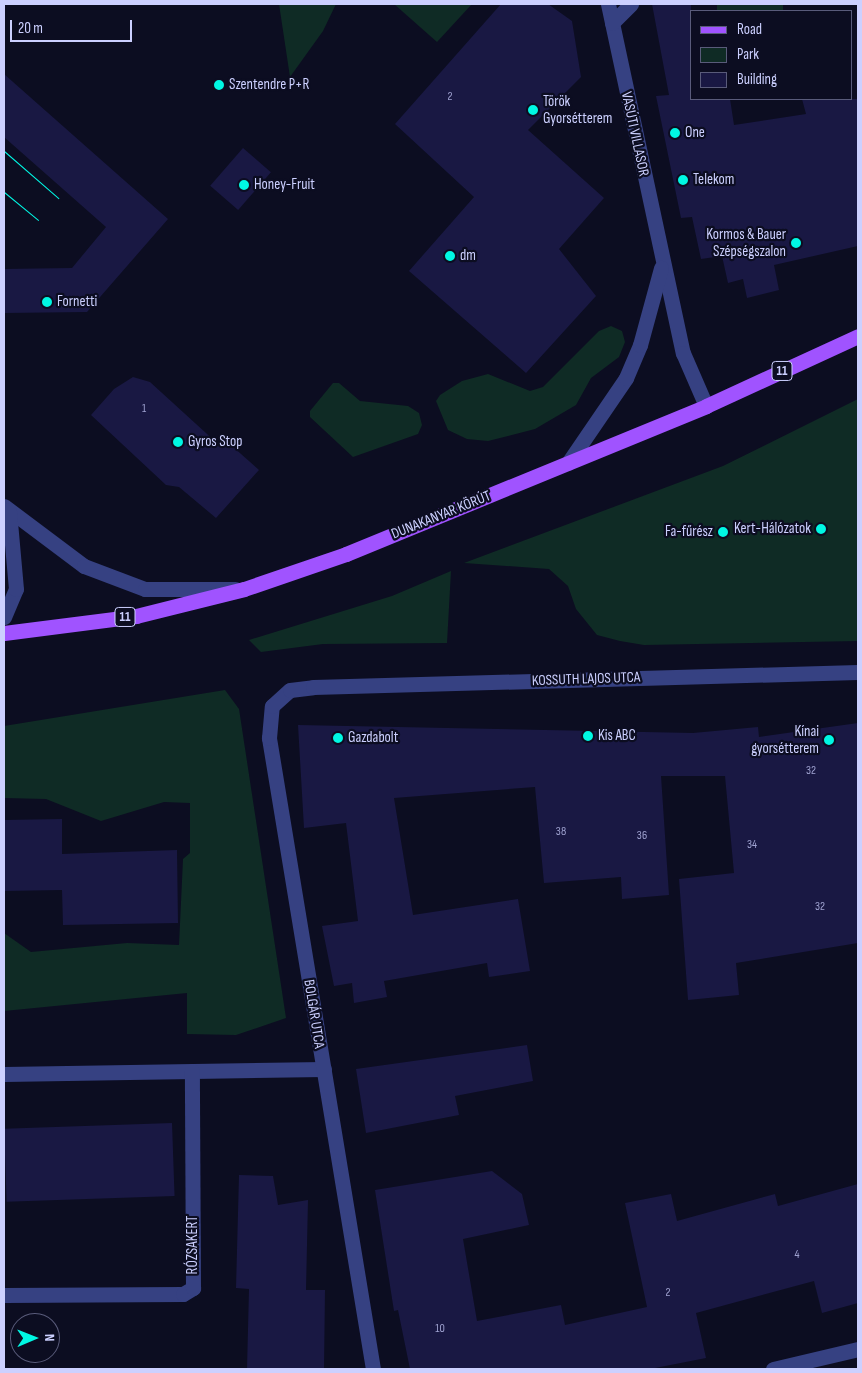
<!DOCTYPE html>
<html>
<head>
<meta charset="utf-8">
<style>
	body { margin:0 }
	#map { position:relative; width:862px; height:1373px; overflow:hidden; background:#0c0d21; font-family:"Sofia Sans Condensed",sans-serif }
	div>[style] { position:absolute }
	.green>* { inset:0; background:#0f2b25; transform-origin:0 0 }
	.building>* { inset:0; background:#191843; transform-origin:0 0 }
	.minor>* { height:15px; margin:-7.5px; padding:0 7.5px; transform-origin:7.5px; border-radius:7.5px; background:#364182 }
	.major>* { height:15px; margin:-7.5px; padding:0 7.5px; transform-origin:7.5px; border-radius:7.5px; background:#a053ff }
	.tram>* { height:1px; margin:-0.5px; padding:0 0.5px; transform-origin:0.5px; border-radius:0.5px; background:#00f7e3 }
	.dots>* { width:14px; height:14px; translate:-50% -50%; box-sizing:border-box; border:2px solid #0c0d21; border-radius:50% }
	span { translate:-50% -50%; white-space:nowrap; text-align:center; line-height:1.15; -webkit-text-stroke:4.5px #0c0d21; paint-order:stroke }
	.number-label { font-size:12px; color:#9fa2d0 }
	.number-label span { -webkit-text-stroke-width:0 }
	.shield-label span { padding:1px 4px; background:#0c0d21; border:1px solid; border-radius:4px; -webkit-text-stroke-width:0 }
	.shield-label { font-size:14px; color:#ccd0ff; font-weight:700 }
	.poi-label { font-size:15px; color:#ccd0ff }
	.left { translate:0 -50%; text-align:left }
	.right { translate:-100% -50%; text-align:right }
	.street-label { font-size:15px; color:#ccd0ff }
	.frame { position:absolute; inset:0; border:5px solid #ccd0ff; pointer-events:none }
	.legend { position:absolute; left:690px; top:10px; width:162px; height:90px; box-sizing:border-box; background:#0c0d21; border:1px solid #595b7a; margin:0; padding:6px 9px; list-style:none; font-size:15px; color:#ccd0ff }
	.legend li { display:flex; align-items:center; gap:10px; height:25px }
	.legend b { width:25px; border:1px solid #595b7a }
	.north { position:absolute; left:10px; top:1313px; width:50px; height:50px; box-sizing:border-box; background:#0c0d21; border:1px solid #595b7a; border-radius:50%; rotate:89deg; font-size:14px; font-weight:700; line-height:20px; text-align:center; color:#ccd0ff }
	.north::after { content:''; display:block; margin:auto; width:18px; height:22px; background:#00f7e3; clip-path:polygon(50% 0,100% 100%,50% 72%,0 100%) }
	.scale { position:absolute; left:10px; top:20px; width:122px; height:22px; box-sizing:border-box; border:2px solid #ccd0ff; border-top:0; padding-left:6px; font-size:15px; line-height:18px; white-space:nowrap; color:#ccd0ff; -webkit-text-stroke:4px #0c0d21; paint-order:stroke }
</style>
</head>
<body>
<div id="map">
	<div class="green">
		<i style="clip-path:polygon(279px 4px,336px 4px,323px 31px,290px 77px)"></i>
		<i style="clip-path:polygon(394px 4px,472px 4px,437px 42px)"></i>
		<i style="left:717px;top:4px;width:66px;height:7px"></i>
		<i style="clip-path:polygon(611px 326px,622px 331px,625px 342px,619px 357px,591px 378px,576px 405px,535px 429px,488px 441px,467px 439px,448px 430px,436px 401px,440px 395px,462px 381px,488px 374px,530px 391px,543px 387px,599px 331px)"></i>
		<i style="clip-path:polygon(333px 383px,339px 383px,360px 401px,408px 406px,419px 413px,422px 425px,418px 434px,353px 457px,310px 417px,310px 411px)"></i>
		<i style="clip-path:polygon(858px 399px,858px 641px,644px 645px,620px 641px,597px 635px,576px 609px,568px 586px,549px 569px,464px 563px,723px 466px)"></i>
		<i style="clip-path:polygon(451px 571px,447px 643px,323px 644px,261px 652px,249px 640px,392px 596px)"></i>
		<i style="clip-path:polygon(225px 690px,239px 709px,286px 1018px,236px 1035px,187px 1034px,187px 993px,4px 1011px,4px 933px,31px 952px,127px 943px,179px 945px,183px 859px,190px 853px,190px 803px,164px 802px,101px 821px,46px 799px,4px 798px,4px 726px)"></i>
	</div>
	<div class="building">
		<i style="clip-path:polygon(501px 4px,548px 4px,572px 21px,581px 77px,528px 130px,604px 198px,559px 249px,596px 296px,526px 373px,409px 271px,474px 197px,395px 124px)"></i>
		<i style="clip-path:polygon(652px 4px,691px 4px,691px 99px,730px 99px,734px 125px,806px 114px,802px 99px,858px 99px,858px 246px,774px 265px,779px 290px,747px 298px,743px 279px,728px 283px,722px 256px,701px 259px,692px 217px,681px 218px,656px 96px,669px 95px)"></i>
		<i style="clip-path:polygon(4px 74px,168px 219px,87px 312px,4px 313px,4px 269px,72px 268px,106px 227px,4px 137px)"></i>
		<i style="left:243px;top:148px;width:37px;height:50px;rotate:41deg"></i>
		<i style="clip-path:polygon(133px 377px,150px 382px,218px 444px,223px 438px,259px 470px,216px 518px,179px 487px,166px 485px,91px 415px,114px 389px)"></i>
		<i style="clip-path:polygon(858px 723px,858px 943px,736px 963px,739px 995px,688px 1000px,679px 879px,734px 873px,725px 776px,661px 776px,669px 895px,622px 899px,621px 877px,544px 883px,535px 787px,394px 798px,413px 915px,518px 899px,530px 971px,489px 977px,487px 963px,384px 981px,387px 997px,354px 1003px,352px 983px,334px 986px,322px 926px,358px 921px,346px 823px,304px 828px,298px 725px,693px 733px,758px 727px,759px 737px)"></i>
		<i style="clip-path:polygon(62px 819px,62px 854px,177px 850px,178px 923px,63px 925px,62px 890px,4px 891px,4px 820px)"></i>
		<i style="clip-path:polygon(527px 1045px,533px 1081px,455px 1096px,459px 1115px,366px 1133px,356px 1069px)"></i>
		<i style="left:172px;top:1123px;width:73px;height:168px;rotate:88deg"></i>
		<i style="clip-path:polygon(492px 1171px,522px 1194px,529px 1225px,463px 1239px,477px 1321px,561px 1305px,565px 1325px,647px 1307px,625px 1203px,671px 1194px,677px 1221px,775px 1194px,778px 1206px,858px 1184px,858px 1303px,822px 1313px,814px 1281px,696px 1313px,706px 1358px,650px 1369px,410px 1369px,398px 1310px,394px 1311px,375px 1190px)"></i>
		<i style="clip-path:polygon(239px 1175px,273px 1176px,278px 1205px,308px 1200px,306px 1290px,325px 1290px,324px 1369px,247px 1369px,249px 1289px,236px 1288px)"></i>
	</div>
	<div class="minor">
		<i style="left:608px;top:4px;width:357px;rotate:77.9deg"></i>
		<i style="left:683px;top:353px;width:58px;rotate:66.5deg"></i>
		<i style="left:612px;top:23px;width:27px;rotate:-45deg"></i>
		<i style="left:568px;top:463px;width:103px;rotate:-55.7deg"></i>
		<i style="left:626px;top:378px;width:36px;rotate:-67deg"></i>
		<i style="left:640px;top:345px;width:80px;rotate:-74.7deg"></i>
		<i style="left:4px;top:506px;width:100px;rotate:36.9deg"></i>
		<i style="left:84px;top:566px;width:65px;rotate:20.7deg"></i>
		<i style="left:145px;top:589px;width:90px"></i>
		<i style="left:4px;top:617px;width:30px;rotate:-67deg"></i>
		<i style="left:16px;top:589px;width:79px;rotate:-95.1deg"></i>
		<i style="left:4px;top:1074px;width:320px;rotate:-0.9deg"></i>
		<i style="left:4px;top:1295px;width:179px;rotate:-0.3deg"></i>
		<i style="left:183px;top:1294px;width:12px;rotate:-31deg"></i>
		<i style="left:193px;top:1288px;width:217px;rotate:-90.3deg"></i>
		<i style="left:373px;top:1369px;width:640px;rotate:-99.36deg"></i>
		<i style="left:269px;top:738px;width:32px;rotate:-85deg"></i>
		<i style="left:272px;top:706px;width:24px;rotate:-42deg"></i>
		<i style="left:290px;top:690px;width:23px;rotate:-7deg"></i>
		<i style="left:313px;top:687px;width:545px;rotate:-1.58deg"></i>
		<i style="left:773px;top:1369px;width:87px;rotate:-13.2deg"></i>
	</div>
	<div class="major">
		<i style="left:4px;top:633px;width:133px;rotate:-7.3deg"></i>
		<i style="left:136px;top:616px;width:111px;rotate:-14deg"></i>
		<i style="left:244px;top:589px;width:108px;rotate:-18.9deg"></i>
		<i style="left:346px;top:554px;width:389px;rotate:-22.3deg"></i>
		<i style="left:706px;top:406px;width:167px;rotate:-24.7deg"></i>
	</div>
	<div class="tram">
		<i style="left:4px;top:151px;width:72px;rotate:41deg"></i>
		<i style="left:4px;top:192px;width:44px;rotate:39.5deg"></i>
	</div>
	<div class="dots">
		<i style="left:219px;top:85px;background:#00f7e3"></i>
		<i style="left:533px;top:110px;background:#00f7e3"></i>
		<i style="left:675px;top:133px;background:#00f7e3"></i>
		<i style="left:683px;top:180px;background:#00f7e3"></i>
		<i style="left:244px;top:185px;background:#00f7e3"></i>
		<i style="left:796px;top:243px;background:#00f7e3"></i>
		<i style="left:450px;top:256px;background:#00f7e3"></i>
		<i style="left:47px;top:302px;background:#00f7e3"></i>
		<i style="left:178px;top:442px;background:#00f7e3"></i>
		<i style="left:821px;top:529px;background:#00f7e3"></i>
		<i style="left:723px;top:532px;background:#00f7e3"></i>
		<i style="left:588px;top:736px;background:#00f7e3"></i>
		<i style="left:338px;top:738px;background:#00f7e3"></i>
		<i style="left:829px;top:740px;background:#00f7e3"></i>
	</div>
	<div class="number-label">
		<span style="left:450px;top:97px">2</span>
		<span style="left:144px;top:409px">1</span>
		<span style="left:811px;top:771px">32</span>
		<span style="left:561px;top:832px">38</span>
		<span style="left:642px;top:836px">36</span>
		<span style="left:752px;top:845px">34</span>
		<span style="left:820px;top:907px">32</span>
		<span style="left:797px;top:1255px">4</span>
		<span style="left:668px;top:1293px">2</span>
		<span style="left:440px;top:1329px">10</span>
	</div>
	<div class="shield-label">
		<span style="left:782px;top:371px">11</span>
		<span style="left:125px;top:617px">11</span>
	</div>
	<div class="poi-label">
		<span class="left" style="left:229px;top:85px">Szentendre P+R</span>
		<span class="left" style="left:543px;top:110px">Török<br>Gyorsétterem</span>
		<span class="left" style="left:685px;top:133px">One</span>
		<span class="left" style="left:693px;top:180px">Telekom</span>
		<span class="left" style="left:254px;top:185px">Honey-Fruit</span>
		<span class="right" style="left:786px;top:243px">Kormos &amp; Bauer<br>Szépségszalon</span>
		<span class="left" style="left:460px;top:256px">dm</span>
		<span class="left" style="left:57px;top:302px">Fornetti</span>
		<span class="left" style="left:188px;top:442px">Gyros Stop</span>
		<span class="right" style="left:811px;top:529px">Kert-Hálózatok</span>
		<span class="right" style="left:713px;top:532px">Fa-fűrész</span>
		<span class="right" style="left:819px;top:740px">Kínai<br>gyorsétterem</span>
		<span class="left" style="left:598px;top:736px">Kis ABC</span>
		<span class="left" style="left:348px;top:738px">Gazdabolt</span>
	</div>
	<div class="street-label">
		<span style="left:635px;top:134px;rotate:78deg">VASÚTI VILLASOR</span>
		<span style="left:441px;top:515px;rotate:-22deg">DUNAKANYAR KÖRÚT</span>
		<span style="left:586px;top:679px;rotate:-2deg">KOSSUTH LAJOS UTCA</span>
		<span style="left:314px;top:1014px;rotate:81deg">BOLGÁR UTCA</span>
		<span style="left:193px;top:1245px;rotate:-90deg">RÓZSAKERT</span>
	</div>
	<div class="frame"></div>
	<ul class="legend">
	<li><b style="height:6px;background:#a053ff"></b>Road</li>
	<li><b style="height:14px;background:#0f2b25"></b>Park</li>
	<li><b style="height:14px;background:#191843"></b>Building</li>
	</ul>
	<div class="north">N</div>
	<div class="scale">20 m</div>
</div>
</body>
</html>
